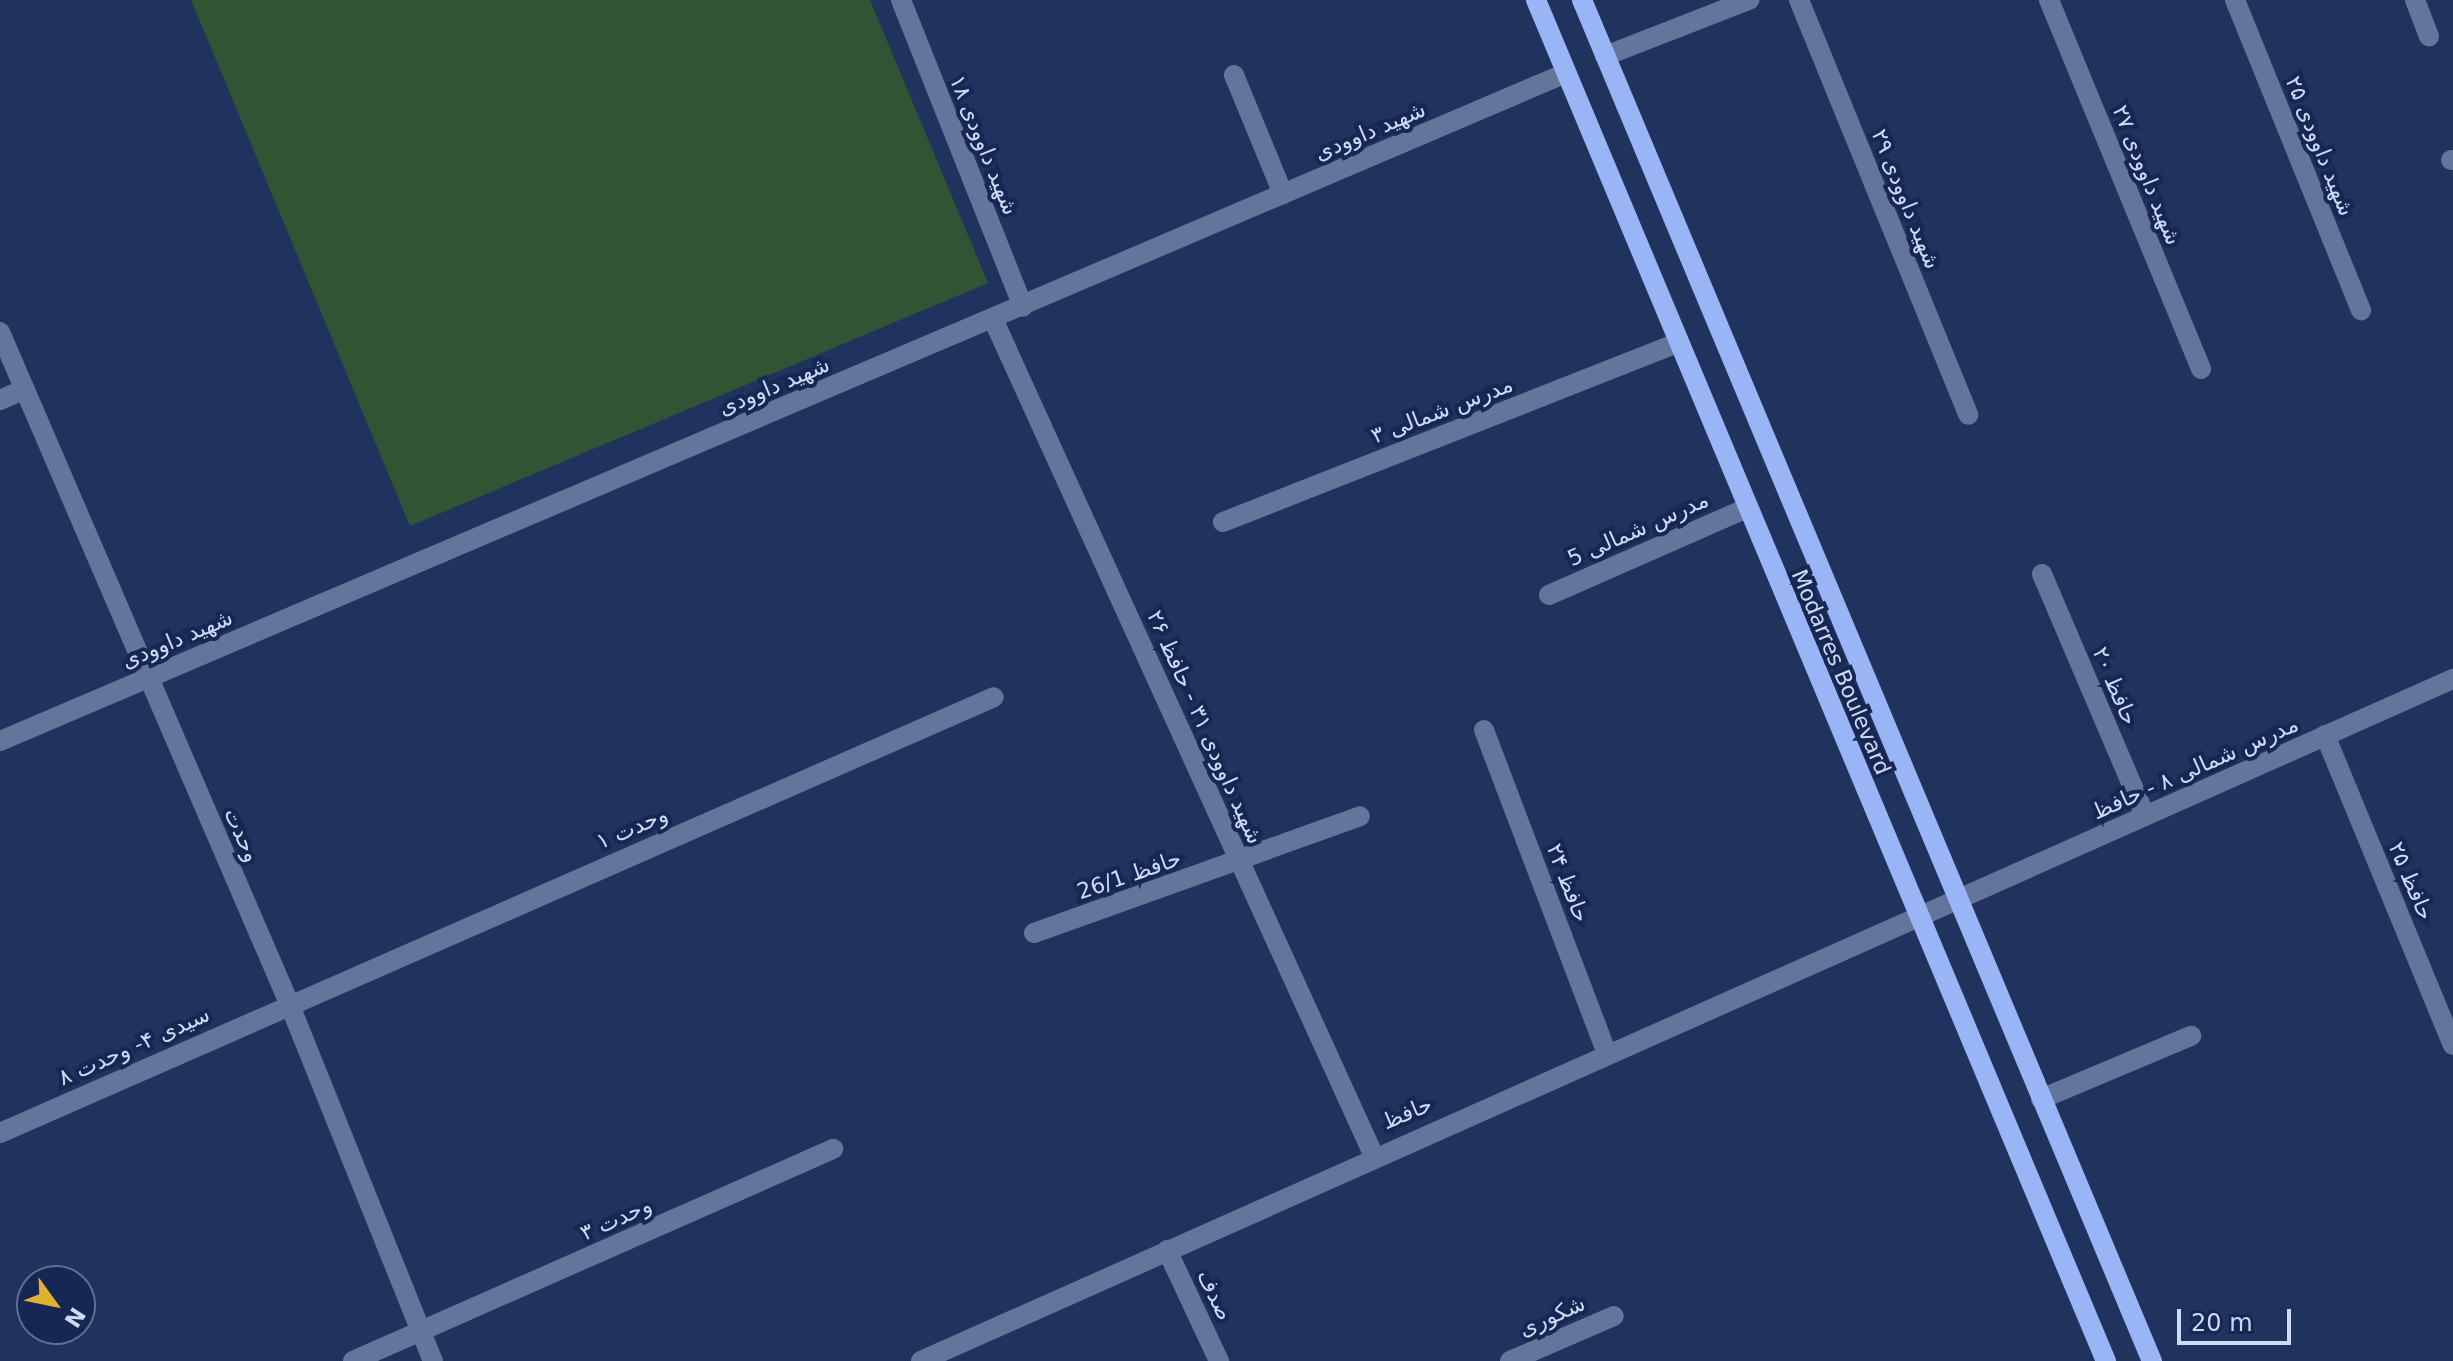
<!DOCTYPE html>
<html>
<head>
<meta charset="utf-8">
<style>
	body { margin:0 }
	#map { position:relative; width:2453px; height:1361px; overflow:hidden; background:#20325e; font-family:"DejaVu Sans",Cairo,sans-serif }
	div>[style] { position:absolute }
	.green>* { inset:0; background:#315434 }
	.minor>* { height:20px; margin:-10px; padding:0 10px; transform-origin:10px; border-radius:10px; background:#64759c }
	.major>* { height:20px; margin:-10px; padding:0 10px; transform-origin:10px; border-radius:10px; background:#99b5f5 }
	span { translate:-50% -50%; white-space:nowrap; text-align:center; line-height:1.15; -webkit-text-stroke:8px #172753; paint-order:stroke }
	.street-label { font-size:22px; color:#cddaf6 }
	.north { position:absolute; left:16px; top:1265px; width:80px; height:80px; box-sizing:border-box; background:#172753; border:2px solid #606f94; border-radius:50%; rotate:123deg; font-size:22px; font-weight:700; line-height:32px; text-align:center; color:#cddaf6 }
	.north::after { content:''; display:block; margin:auto; width:28px; height:36px; background:#e0b034; clip-path:polygon(50% 0,100% 100%,50% 72%,0 100%) }
	.scale { position:absolute; left:2177px; top:1309px; width:114px; height:36px; box-sizing:border-box; border:4px solid #cddaf6; border-top:0; padding-left:10px; font-size:24px; line-height:28px; white-space:nowrap; color:#cddaf6; -webkit-text-stroke:6px #172753; paint-order:stroke }
</style>
</head>
<body>
<div id="map">
	<div class="green">
		<i style="clip-path:polygon(191px 0,870px 0,988px 283px,410px 526px)"></i>
	</div>
	<div class="minor">
		<i style="left:901px;top:0;width:330px;rotate:68.3deg"></i>
		<i style="left:1799px;top:0;width:448px;rotate:67.8deg"></i>
		<i style="left:2049px;top:0;width:399px;rotate:67.6deg"></i>
		<i style="left:2235px;top:0;width:335px;rotate:67.9deg"></i>
		<i style="left:2415px;top:0;width:39px;rotate:69deg"></i>
		<i style="left:1605px;top:56px;width:155px;rotate:-21.3deg"></i>
		<i style="left:1234px;top:75px;width:129px;rotate:67.6deg"></i>
		<i style="left:2451px;top:160px;width:2px"></i>
		<i style="left:993px;top:319px;width:917px;rotate:65.53deg"></i>
		<i style="left:0;top:332px;width:731px;rotate:66.7deg"></i>
		<i style="left:289px;top:1003px;width:386px;rotate:68.1deg"></i>
		<i style="left:0;top:400px;width:27px;rotate:-24deg"></i>
		<i style="left:1223px;top:522px;width:489px;rotate:-21.5deg"></i>
		<i style="left:2042px;top:574px;width:263px;rotate:66.9deg"></i>
		<i style="left:1549px;top:595px;width:216px;rotate:-23.7deg"></i>
		<i style="left:1484px;top:730px;width:346px;rotate:69.2deg"></i>
		<i style="left:2325px;top:735px;width:335px;rotate:67.6deg"></i>
		<i style="left:0;top:741px;width:1703px;rotate:-23.1deg"></i>
		<i style="left:1034px;top:933px;width:346px;rotate:-19.7deg"></i>
		<i style="left:2041px;top:1099px;width:163px;rotate:-22.8deg"></i>
		<i style="left:0;top:1133px;width:1085px;rotate:-23.68deg"></i>
		<i style="left:1167px;top:1250px;width:123px;rotate:64.9deg"></i>
		<i style="left:353px;top:1361px;width:525px;rotate:-23.83deg"></i>
		<i style="left:921px;top:1361px;width:1677px;rotate:-24deg"></i>
		<i style="left:1510px;top:1361px;width:113px;rotate:-23.4deg"></i>
	</div>
	<div class="major">
		<i style="left:1536px;top:0;width:1476px;rotate:67.28deg"></i>
		<i style="left:1582px;top:0;width:1476px;rotate:67.28deg"></i>
	</div>
	<div class="street-label">
		<span style="left:1370px;top:131px;rotate:-23deg">شهید داوودی</span>
		<span style="left:984px;top:145px;rotate:68deg">شهید داوودی ۱۸</span>
		<span style="left:2320px;top:146px;rotate:68deg">شهید داوودی ۲۵</span>
		<span style="left:2147px;top:175px;rotate:68deg">شهید داوودی ۲۷</span>
		<span style="left:1906px;top:199px;rotate:68deg">شهید داوودی ۲۹</span>
		<span style="left:774px;top:386px;rotate:-23deg">شهید داوودی</span>
		<span style="left:1442px;top:410px;rotate:-21deg">مدرس شمالی ۳</span>
		<span style="left:1638px;top:529px;rotate:-24deg">مدرس شمالی 5</span>
		<span style="left:177px;top:639px;rotate:-23deg">شهید داوودی</span>
		<span style="left:1841px;top:672px;rotate:67deg">Modarres Boulevard</span>
		<span style="left:2115px;top:686px;rotate:67deg">حافظ ۲۰</span>
		<span style="left:1205px;top:727px;rotate:66deg">شهید داوودی ۳۱ - حافظ ۲۶</span>
		<span style="left:2195px;top:768px;rotate:-24deg">مدرس شمالی ۸ - حافظ</span>
		<span style="left:632px;top:828px;rotate:-23deg">وحدت ۱</span>
		<span style="left:242px;top:835px;rotate:66deg">وحدت</span>
		<span style="left:1129px;top:875px;rotate:-19deg">حافظ 26/1</span>
		<span style="left:2411px;top:881px;rotate:67deg">حافظ ۲۵</span>
		<span style="left:1568px;top:883px;rotate:69deg">حافظ ۲۴</span>
		<span style="left:134px;top:1046px;rotate:-24deg">سیدی ۴- وحدت ۸</span>
		<span style="left:1407px;top:1113px;rotate:-23deg">حافظ</span>
		<span style="left:616px;top:1219px;rotate:-24deg">وحدت ۳</span>
		<span style="left:1215px;top:1295px;rotate:65deg">صدف</span>
		<span style="left:1552px;top:1316px;rotate:-24deg">شکوری</span>
	</div>
	<div class="north">N</div>
	<div class="scale">20 m</div>
</div>
</body>
</html>
